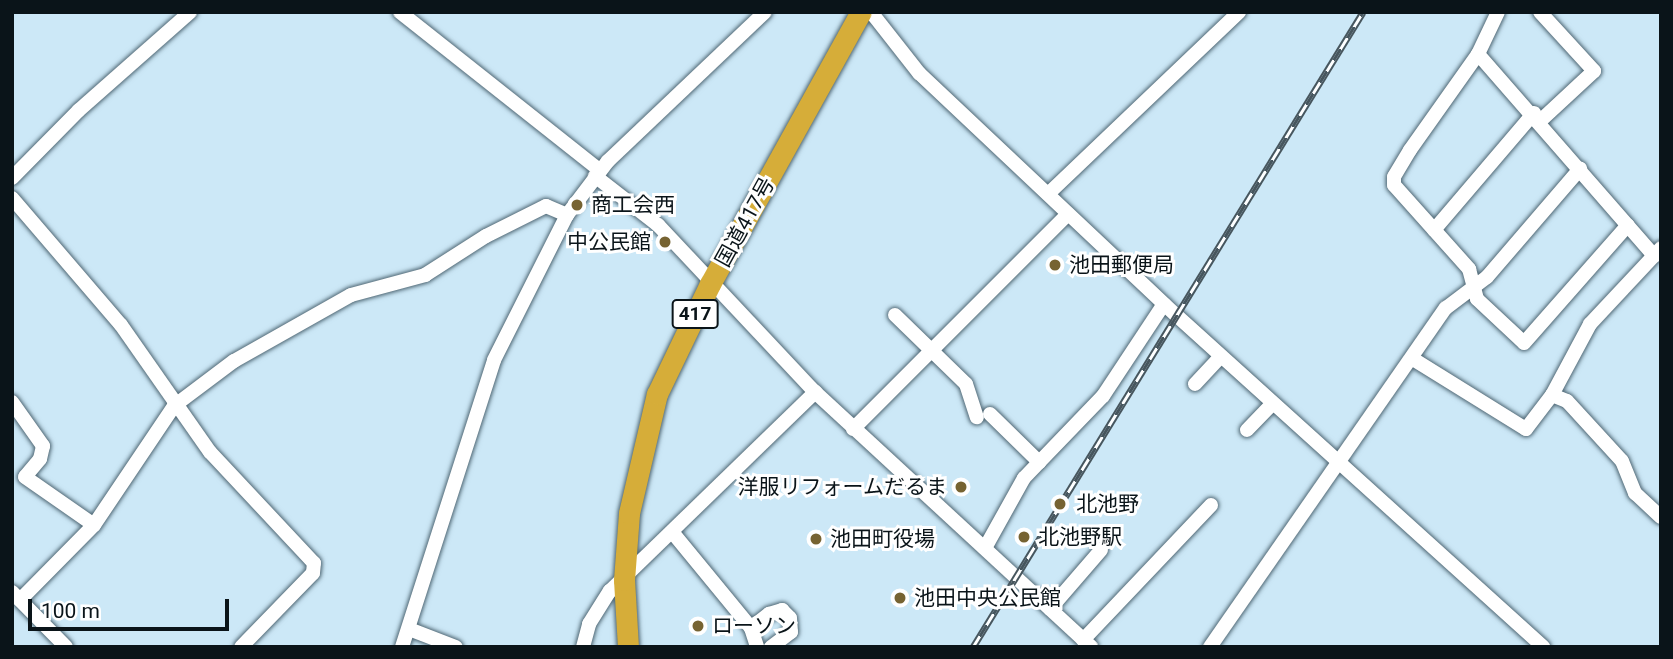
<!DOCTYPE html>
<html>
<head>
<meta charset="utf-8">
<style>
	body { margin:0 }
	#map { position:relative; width:1673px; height:659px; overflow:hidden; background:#cce8f7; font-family:Roboto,"Noto Sans JP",sans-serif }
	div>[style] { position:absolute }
	.roads { filter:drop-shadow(0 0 2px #4f6774) drop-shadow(0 0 2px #4f6774) }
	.minor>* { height:14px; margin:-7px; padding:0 7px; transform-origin:7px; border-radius:7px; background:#fff }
	.highway>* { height:21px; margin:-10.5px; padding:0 10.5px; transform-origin:10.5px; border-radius:10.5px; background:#d6ad39 }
	.rail>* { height:7px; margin-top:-3.5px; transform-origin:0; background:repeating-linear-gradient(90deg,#fff 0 13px,#47565e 0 26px); box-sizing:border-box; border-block:2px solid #47565e }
	.dots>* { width:19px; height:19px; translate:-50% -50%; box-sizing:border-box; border:4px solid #fff; border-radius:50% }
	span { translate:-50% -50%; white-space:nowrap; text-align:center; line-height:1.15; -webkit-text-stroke:6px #fff; paint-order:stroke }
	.shield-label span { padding:2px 5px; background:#fff; border:2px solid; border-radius:5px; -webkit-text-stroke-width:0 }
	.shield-label { font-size:19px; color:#0a1419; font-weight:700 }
	.poi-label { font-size:21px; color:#0a1419 }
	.left { translate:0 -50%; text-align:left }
	.right { translate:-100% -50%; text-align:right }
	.street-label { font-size:21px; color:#0a1419 }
	.frame { position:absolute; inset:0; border:14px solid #0a1419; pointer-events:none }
	.scale { position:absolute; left:28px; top:599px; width:201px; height:32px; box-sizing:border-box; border:4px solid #0a1419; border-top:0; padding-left:9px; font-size:21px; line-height:24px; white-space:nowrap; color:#0a1419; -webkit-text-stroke:5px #fff; paint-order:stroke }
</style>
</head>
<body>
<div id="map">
	<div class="roads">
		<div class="minor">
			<i style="left:400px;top:12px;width:254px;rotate:38.4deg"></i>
			<i style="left:871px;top:12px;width:78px;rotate:51.8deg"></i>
			<i style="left:919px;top:73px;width:353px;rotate:43.3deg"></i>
			<i style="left:1176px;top:315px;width:495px;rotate:42.1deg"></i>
			<i style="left:1498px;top:12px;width:47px;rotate:115.5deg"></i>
			<i style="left:1478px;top:54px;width:118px;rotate:125.3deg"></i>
			<i style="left:1410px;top:150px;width:31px;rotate:121deg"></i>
			<i style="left:1394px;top:177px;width:8px;rotate:90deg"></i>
			<i style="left:1394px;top:185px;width:113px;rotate:48.2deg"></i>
			<i style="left:1469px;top:269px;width:31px;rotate:75deg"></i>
			<i style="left:1477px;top:299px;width:64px;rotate:43.1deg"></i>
			<i style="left:1524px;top:343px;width:157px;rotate:-48.6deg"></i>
			<i style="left:1540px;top:12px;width:80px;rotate:47.5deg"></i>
			<i style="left:1594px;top:71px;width:74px;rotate:137.2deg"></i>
			<i style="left:1478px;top:54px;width:268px;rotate:48.9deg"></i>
			<i style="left:595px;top:176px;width:80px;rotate:37.9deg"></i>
			<i style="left:658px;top:225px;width:229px;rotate:46.8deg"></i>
			<i style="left:815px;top:392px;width:376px;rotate:42.7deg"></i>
			<i style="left:12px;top:178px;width:95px;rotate:-45.4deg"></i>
			<i style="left:79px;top:110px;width:148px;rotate:-41.4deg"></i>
			<i style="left:1048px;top:194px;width:264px;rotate:-43.6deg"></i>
			<i style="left:12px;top:198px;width:167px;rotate:49.4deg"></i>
			<i style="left:121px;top:325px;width:155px;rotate:55deg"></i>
			<i style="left:210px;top:452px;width:152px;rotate:46.9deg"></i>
			<i style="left:314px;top:563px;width:10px;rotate:96deg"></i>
			<i style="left:313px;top:573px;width:103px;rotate:134.2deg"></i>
			<i style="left:1434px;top:230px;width:154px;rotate:-49.5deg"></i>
			<i style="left:895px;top:315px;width:99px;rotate:44.2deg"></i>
			<i style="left:966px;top:384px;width:35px;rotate:72deg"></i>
			<i style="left:1413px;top:359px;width:133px;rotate:31.8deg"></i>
			<i style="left:1526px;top:429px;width:43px;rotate:-52.6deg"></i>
			<i style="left:1552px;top:395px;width:81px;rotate:-61.8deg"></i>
			<i style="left:1590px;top:324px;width:104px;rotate:-46.9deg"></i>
			<i style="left:1195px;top:384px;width:38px;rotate:-47deg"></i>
			<i style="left:1552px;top:395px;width:16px;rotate:22deg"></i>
			<i style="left:1567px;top:401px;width:81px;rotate:47.5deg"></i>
			<i style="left:1622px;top:461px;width:35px;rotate:68deg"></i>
			<i style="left:1635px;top:493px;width:35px;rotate:43deg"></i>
			<i style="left:12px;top:402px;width:54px;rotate:54.8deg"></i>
			<i style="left:43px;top:446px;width:13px;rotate:103deg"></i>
			<i style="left:40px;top:459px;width:23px;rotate:130deg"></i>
			<i style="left:25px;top:477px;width:84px;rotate:34.8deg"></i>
			<i style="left:990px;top:414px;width:69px;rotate:44.4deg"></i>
			<i style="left:853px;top:429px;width:304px;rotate:-45deg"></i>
			<i style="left:1247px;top:430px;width:37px;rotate:-46deg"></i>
			<i style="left:673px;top:533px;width:123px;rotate:50.6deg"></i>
			<i style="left:751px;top:628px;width:20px;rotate:72deg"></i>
			<i style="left:985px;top:548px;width:80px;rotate:-60.9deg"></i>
			<i style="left:1024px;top:478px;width:114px;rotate:-46.1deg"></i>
			<i style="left:1103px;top:396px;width:110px;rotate:-56.5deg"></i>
			<i style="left:12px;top:592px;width:77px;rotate:45.5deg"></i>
			<i style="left:20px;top:600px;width:105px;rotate:-45.4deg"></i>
			<i style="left:94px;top:525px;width:143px;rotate:-56.1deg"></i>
			<i style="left:174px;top:406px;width:75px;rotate:-36.9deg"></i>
			<i style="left:234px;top:361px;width:134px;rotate:-29.4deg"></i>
			<i style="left:351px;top:295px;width:77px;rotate:-15.1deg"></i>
			<i style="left:425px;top:275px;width:72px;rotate:-32.6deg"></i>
			<i style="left:486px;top:236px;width:67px;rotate:-26.6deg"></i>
			<i style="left:546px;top:206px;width:23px;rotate:23deg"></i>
			<i style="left:1050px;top:609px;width:78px;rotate:-49.2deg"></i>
			<i style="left:751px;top:628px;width:23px;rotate:-38deg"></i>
			<i style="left:769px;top:614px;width:14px;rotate:-17deg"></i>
			<i style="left:782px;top:610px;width:11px;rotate:45deg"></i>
			<i style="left:790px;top:618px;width:14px;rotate:86deg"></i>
			<i style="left:791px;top:632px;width:25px;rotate:143deg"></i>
			<i style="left:409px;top:629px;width:50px;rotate:21deg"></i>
			<i style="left:1083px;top:640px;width:186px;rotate:-46.5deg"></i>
			<i style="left:402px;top:647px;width:301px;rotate:-72.2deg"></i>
			<i style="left:494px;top:360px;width:162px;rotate:-63.3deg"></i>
			<i style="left:567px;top:215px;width:68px;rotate:-52.8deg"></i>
			<i style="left:608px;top:161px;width:216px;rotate:-43.5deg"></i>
			<i style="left:583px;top:647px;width:24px;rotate:-75deg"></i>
			<i style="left:589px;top:624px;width:39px;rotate:-58deg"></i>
			<i style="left:610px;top:591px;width:286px;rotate:-44.1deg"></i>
			<i style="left:1210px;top:647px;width:413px;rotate:-55.2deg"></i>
			<i style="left:1446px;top:308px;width:51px;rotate:-37.1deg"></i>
			<i style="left:1487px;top:277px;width:143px;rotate:-49.3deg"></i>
		</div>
		<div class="highway">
			<i style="left:628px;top:647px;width:67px;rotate:-93.4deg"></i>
			<i style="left:624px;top:580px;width:67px;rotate:-85.7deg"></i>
			<i style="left:629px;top:513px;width:122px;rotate:-76.8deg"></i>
			<i style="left:657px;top:394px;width:122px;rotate:-64.3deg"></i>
			<i style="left:710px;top:284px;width:311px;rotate:-61deg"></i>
		</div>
	</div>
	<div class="rail">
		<i style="left:973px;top:647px;width:745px;rotate:-58.44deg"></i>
	</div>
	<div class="dots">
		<i style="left:577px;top:205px;background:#766332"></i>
		<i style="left:665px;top:242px;background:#766332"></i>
		<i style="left:1055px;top:265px;background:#766332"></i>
		<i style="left:961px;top:487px;background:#766332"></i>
		<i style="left:1060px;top:504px;background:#766332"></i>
		<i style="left:1024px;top:537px;background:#766332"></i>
		<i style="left:816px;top:539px;background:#766332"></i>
		<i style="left:900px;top:598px;background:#766332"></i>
		<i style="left:698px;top:626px;background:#766332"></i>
	</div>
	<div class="shield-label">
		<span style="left:695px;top:314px">417</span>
	</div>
	<div class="poi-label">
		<span class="left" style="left:591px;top:205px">商工会西</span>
		<span class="right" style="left:651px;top:242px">中公民館</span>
		<span class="left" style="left:1069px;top:265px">池田郵便局</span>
		<span class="right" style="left:947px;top:487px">洋服リフォームだるま</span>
		<span class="left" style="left:1076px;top:504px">北池野</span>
		<span class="left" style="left:1038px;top:537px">北池野駅</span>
		<span class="left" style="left:830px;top:539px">池田町役場</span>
		<span class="left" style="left:914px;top:598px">池田中央公民館</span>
		<span class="left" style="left:712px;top:626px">ローソン</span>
	</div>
	<div class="street-label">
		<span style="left:745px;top:222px;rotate:-61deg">国道417号</span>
	</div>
	<div class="frame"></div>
	<div class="scale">100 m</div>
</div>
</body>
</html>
